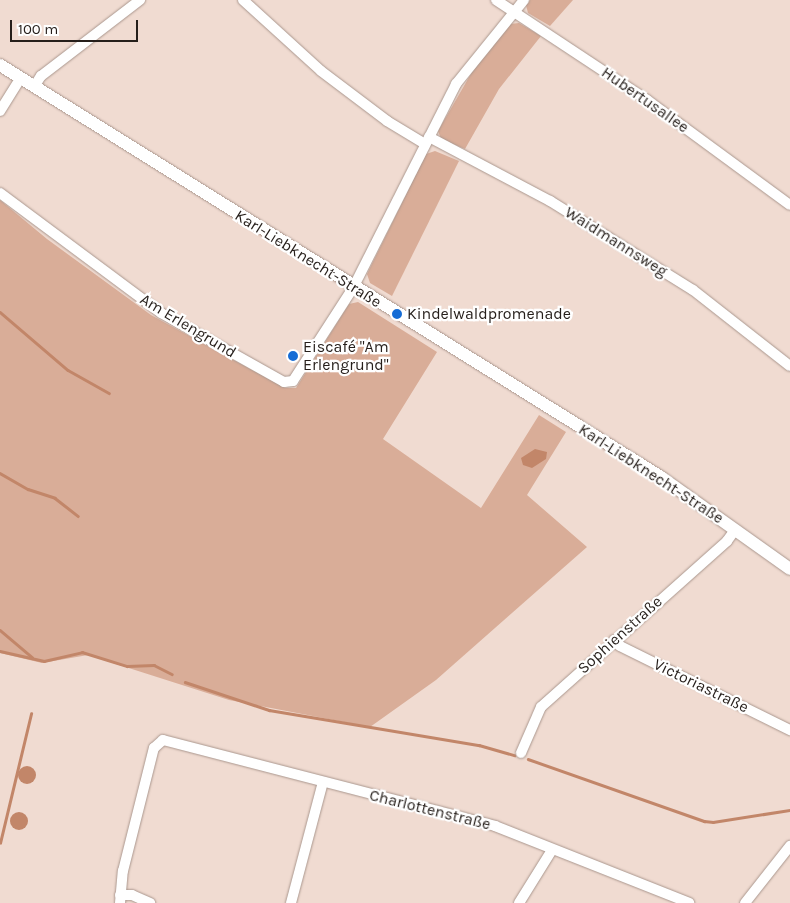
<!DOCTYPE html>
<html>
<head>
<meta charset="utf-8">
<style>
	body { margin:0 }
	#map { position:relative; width:790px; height:903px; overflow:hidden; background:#f0dbd1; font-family:Karla,sans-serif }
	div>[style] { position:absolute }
	.green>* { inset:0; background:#d9ad98 }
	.water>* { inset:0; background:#c28669 }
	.round { border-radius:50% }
	.stream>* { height:2.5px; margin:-1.25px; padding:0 1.25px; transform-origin:1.25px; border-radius:1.25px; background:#c28669 }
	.roads { filter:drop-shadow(0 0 1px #aa978e) drop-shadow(0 0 1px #aa978e) }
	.minor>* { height:10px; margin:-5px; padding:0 5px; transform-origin:5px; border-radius:5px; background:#fff }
	.tertiary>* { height:12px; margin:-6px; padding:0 6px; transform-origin:6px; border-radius:6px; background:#fff }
	.dots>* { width:14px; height:14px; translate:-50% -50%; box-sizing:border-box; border:2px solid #fff; border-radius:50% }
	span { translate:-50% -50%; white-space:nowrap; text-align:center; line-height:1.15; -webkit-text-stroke:4.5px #fff; paint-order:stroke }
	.street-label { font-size:16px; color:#261f1b }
	.poi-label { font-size:16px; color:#261f1b }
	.left { translate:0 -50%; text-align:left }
	.scale { position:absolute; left:10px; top:20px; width:128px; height:22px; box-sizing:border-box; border:2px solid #261f1b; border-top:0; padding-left:6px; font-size:15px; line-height:18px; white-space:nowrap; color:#261f1b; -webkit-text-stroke:4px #fff; paint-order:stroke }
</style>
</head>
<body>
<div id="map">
	<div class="green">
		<i style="clip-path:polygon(530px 0,573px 0,550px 26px,528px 13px,526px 5px)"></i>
		<i style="clip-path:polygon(519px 23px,541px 36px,499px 89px,465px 149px,441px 139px,438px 131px,472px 72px,510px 24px)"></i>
		<i style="clip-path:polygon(435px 151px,459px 161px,392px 296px,370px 283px,367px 274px,426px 154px)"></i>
		<i style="clip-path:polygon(0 200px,47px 239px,151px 315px,285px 388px,296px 388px,349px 304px,358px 302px,437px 352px,383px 439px,481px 508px,539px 415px,566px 432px,527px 495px,587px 547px,436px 680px,370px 727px,229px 700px,88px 655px,42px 663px,0 653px)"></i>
	</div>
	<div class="water">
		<i style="clip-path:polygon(535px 449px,547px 452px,546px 459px,532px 468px,523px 465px,521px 458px)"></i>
		<i class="round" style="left:18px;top:766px;width:18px;height:18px"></i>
		<i class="round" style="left:10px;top:812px;width:18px;height:18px"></i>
	</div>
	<div class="stream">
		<i style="left:0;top:312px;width:89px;rotate:40.5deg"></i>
		<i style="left:68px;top:370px;width:47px;rotate:29.3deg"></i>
		<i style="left:0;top:473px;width:32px;rotate:30deg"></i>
		<i style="left:28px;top:489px;width:28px;rotate:18deg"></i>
		<i style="left:55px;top:498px;width:29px;rotate:38deg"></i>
		<i style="left:0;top:630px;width:42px;rotate:40.2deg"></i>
		<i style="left:0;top:651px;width:45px;rotate:12.8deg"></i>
		<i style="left:44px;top:661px;width:39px;rotate:-13deg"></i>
		<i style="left:82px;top:652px;width:47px;rotate:17.3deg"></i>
		<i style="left:127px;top:666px;width:27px;rotate:-2deg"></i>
		<i style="left:154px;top:665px;width:20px;rotate:27deg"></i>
		<i style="left:185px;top:682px;width:89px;rotate:18.4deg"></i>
		<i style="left:269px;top:710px;width:213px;rotate:9.5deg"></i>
		<i style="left:479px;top:745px;width:37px;rotate:16deg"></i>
		<i style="left:528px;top:759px;width:187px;rotate:19.4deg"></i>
		<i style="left:704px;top:821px;width:9px;rotate:6deg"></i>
		<i style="left:713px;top:822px;width:78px;rotate:-8.9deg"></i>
		<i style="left:0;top:843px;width:133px;rotate:-76.5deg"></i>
	</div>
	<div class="roads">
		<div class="minor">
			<i style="left:243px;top:0;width:105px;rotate:42.3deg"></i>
			<i style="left:321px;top:71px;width:83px;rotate:37.1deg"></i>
			<i style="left:387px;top:121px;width:44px;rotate:31.2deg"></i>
			<i style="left:496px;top:0;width:181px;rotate:33.5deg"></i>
			<i style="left:647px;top:100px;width:177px;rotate:36.3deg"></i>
			<i style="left:34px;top:87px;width:13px;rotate:-58deg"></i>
			<i style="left:41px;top:76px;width:125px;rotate:-37.5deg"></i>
			<i style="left:0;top:111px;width:39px;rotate:-58deg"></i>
			<i style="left:429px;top:137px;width:137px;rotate:27.9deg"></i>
			<i style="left:550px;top:201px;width:168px;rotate:31.9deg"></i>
			<i style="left:693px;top:290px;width:123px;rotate:38.1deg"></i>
			<i style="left:0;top:193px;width:201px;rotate:36.7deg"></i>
			<i style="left:161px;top:313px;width:141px;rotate:29.3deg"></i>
			<i style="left:284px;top:382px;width:9px;rotate:-6deg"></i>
			<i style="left:293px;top:381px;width:111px;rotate:-57.2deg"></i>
			<i style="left:353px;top:288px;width:229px;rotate:-63.2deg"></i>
			<i style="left:456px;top:84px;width:108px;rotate:-51deg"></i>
			<i style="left:614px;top:640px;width:8px;rotate:45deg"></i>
			<i style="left:620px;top:646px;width:190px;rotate:26.3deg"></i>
			<i style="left:521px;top:753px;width:50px;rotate:-66.5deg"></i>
			<i style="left:541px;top:707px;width:249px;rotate:-41.7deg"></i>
			<i style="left:727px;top:541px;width:14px;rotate:-54deg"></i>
			<i style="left:120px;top:895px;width:12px"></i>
			<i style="left:132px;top:895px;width:20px;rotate:24deg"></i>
			<i style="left:120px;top:903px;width:32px;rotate:-85deg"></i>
			<i style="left:123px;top:871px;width:127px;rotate:-75.9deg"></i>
			<i style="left:154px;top:748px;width:12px;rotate:-42deg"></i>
			<i style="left:163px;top:740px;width:343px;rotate:14.5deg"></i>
			<i style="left:495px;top:826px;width:209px;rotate:21.6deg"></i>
			<i style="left:291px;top:903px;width:125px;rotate:-75.2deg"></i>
			<i style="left:519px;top:903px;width:62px;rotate:-58.1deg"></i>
			<i style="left:745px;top:903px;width:73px;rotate:-51.7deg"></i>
		</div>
		<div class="tertiary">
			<i style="left:0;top:65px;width:779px;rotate:31.94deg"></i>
			<i style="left:661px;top:477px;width:158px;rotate:35.5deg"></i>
		</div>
	</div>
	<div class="dots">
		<i style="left:397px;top:314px;background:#166cd5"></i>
		<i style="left:293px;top:356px;background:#166cd5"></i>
	</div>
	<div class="street-label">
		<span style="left:645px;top:100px;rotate:35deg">Hubertusallee</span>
		<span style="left:616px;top:242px;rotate:32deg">Waidmannsweg</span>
		<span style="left:308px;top:259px;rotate:32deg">Karl-Liebknecht-Straße</span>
		<span style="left:188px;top:326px;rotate:31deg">Am Erlengrund</span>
		<span style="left:651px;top:474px;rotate:33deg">Karl-Liebknecht-Straße</span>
		<span style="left:620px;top:635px;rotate:-42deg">Sophienstraße</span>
		<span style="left:701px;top:686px;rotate:26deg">Victoriastraße</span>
		<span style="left:430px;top:810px;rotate:14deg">Charlottenstraße</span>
	</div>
	<div class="poi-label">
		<span class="left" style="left:407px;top:314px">Kindelwaldpromenade</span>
		<span class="left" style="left:303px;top:356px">Eiscafé "Am<br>Erlengrund"</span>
	</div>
	<div class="scale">100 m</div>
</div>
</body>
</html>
